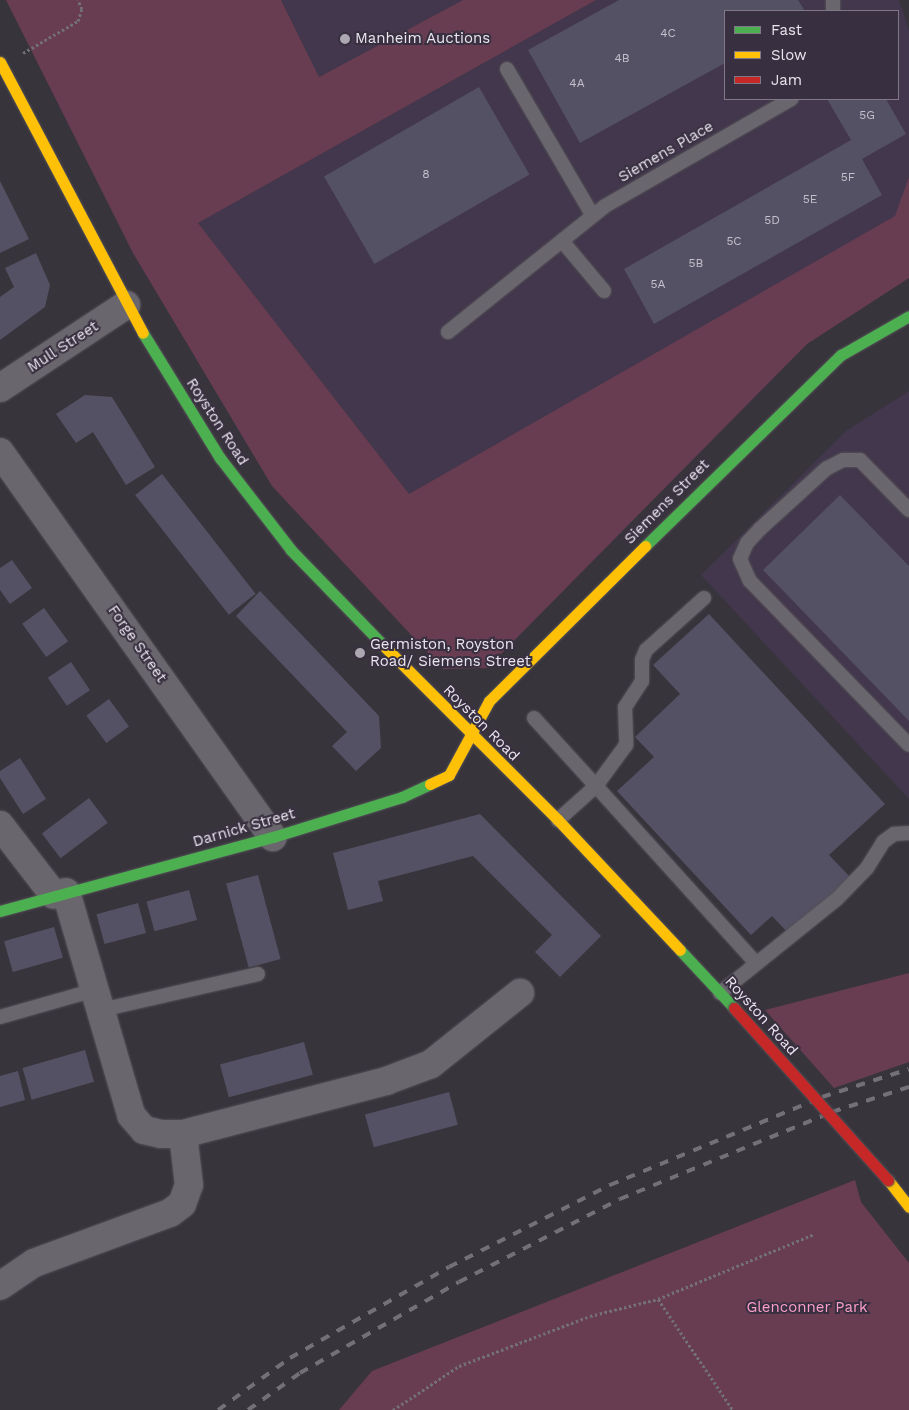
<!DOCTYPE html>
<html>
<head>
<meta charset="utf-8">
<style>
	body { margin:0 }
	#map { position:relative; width:909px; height:1410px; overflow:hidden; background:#38343c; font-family:"Work Sans",sans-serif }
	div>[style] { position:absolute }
	.built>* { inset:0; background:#42374c }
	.green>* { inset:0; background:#683d52 }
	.building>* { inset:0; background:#555164; transform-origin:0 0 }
	.path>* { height:3px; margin-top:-1.5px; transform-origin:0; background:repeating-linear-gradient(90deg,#747077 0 2.5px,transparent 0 5px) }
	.roads { filter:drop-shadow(0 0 1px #545158) drop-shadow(0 0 1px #545158) }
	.lane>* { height:14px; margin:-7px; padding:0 7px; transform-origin:7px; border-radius:7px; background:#6a666d }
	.street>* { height:28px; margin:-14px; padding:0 14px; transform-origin:14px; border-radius:14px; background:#6a666d }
	.fast>* { height:11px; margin:-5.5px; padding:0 5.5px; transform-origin:5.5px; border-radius:5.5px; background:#4caf50 }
	.slow>* { height:11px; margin:-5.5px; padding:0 5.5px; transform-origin:5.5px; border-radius:5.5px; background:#ffc107 }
	.rail>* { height:4px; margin-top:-2px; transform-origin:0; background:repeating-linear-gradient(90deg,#747078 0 9px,transparent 0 18px) }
	.bridges { filter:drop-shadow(0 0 1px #545158) drop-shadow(0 0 1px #545158) }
	.jam-bridge>* { height:11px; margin:-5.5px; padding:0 5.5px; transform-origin:5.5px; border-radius:5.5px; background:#c62828 }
	.dots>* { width:14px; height:14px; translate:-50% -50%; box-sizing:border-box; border:2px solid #383040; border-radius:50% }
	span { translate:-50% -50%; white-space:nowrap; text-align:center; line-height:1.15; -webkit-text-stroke:4px #383040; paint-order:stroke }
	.number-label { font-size:12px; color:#c5c0cc }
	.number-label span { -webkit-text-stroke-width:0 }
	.poi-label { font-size:15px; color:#eae5ef }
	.left { translate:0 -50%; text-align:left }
	.street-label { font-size:15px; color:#eae5ef }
	.park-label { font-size:15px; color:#fd9eca }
	.legend { position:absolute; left:724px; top:10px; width:175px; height:90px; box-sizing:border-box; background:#383040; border:1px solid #7f7886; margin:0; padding:6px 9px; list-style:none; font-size:15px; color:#eae5ef }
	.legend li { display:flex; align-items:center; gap:10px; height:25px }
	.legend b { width:25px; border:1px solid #7f7886 }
</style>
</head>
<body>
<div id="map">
	<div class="built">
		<i style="clip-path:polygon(281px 0,463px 0,319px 77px)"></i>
		<i style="clip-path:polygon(evenodd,596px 0,899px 0,909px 30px,909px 177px,896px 216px,409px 494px,198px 223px,596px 0,725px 11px,898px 11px,898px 99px,725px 99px,725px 11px)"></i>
		<i style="clip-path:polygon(909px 391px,909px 799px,701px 575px,846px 431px)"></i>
	</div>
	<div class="green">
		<i style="clip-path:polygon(6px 0,281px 0,319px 77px,463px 0,596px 0,198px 223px,409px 494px,895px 216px,909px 177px,909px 278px,807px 344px,487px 668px,443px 669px,272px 486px,133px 253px)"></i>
		<i style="clip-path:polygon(909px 973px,909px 1062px,834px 1088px,765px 1010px)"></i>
		<i style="clip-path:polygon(855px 1180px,861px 1202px,909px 1263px,909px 1410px,339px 1410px,372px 1371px)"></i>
	</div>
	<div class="building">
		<i style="clip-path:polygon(619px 0,798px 0,805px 11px,725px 11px,725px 63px,580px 143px,528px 50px)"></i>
		<i style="left:479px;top:87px;width:101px;height:179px;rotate:60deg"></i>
		<i style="clip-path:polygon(827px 99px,886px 99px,906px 134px,862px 159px,882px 195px,654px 324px,624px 269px,851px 140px)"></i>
		<i style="clip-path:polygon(0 181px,29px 239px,0 253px)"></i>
		<i style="clip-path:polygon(36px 253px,50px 285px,45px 307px,0 340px,0 297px,14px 287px,5px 268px)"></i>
		<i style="clip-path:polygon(85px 395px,112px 397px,155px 467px,126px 485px,93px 432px,76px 443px,56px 414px)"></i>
		<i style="left:162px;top:474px;width:152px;height:34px;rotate:52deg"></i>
		<i style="clip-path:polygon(840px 495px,909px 566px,909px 721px,763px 570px)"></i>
		<i style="clip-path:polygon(12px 560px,32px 588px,10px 604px,0 590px,0 568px)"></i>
		<i style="clip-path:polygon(260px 591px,379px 716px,381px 748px,356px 771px,332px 746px,347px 732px,236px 616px)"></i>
		<i style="left:44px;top:608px;width:41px;height:27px;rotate:54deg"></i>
		<i style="clip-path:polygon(709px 614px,885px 804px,829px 855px,850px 877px,789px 934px,772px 916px,751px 935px,617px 791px,654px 757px,635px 737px,680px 694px,653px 665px)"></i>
		<i style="left:71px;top:662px;width:34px;height:28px;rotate:56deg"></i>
		<i style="left:109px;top:699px;width:34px;height:28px;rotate:54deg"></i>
		<i style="clip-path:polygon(20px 758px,46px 799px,23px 814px,0 778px,0 771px)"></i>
		<i style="left:89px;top:798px;width:31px;height:59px;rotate:53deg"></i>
		<i style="clip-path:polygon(480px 814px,601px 936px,560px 977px,535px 952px,552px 935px,473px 856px,378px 881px,383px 901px,348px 910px,333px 853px)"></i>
		<i style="left:258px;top:875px;width:87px;height:33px;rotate:75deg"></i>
		<i style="left:189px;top:890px;width:31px;height:44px;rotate:75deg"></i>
		<i style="left:138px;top:903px;width:31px;height:43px;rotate:75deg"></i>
		<i style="left:54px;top:927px;width:32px;height:52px;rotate:74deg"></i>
		<i style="left:304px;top:1042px;width:34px;height:87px;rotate:75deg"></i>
		<i style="left:85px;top:1050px;width:33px;height:65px;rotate:74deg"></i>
		<i style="clip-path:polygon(18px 1071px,25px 1100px,0 1107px,0 1076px)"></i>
		<i style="left:449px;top:1092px;width:34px;height:87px;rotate:75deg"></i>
	</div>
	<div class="path">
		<i style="left:23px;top:53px;width:64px;rotate:-30.2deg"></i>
		<i style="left:78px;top:21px;width:13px;rotate:-72deg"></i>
		<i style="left:82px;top:9px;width:10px;rotate:-114deg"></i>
		<i style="left:658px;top:1299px;width:134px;rotate:56deg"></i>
		<i style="left:393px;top:1410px;width:79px;rotate:-33.7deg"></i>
		<i style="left:459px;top:1366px;width:140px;rotate:-20.9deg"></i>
		<i style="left:590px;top:1316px;width:70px;rotate:-14deg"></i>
		<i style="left:658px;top:1299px;width:169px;rotate:-22.6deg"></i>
	</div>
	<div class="roads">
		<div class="lane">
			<i style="left:833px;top:11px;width:11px;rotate:-90deg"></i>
			<i style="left:507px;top:69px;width:170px;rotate:59.7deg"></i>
			<i style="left:563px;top:242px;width:64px;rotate:50.1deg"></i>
			<i style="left:448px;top:332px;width:201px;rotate:-38.7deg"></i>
			<i style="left:605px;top:206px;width:215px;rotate:-29.9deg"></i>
			<i style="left:909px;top:510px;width:70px;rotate:-134.4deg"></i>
			<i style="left:860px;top:460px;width:17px;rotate:180deg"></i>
			<i style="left:843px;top:460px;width:18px;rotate:153deg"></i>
			<i style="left:827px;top:468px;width:91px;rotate:137.7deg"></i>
			<i style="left:760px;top:529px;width:19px;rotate:133deg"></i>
			<i style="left:747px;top:543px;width:17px;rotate:114deg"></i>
			<i style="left:740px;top:559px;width:24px;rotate:66deg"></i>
			<i style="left:750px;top:581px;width:228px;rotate:45.9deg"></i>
			<i style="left:704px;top:598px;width:78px;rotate:138.1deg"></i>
			<i style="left:646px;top:650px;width:11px;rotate:112deg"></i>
			<i style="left:642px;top:660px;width:21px;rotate:90deg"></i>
			<i style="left:642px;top:681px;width:31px;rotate:123deg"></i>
			<i style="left:625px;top:707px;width:38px;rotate:88deg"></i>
			<i style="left:626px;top:745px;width:51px;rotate:126.2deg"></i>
			<i style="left:596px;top:786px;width:237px;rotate:47.9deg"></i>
			<i style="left:534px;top:718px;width:92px;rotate:47.6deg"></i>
			<i style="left:596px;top:786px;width:51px;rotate:138.2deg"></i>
			<i style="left:720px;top:993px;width:150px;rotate:-38.8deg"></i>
			<i style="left:837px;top:899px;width:43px;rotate:-45.9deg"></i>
			<i style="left:867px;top:868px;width:31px;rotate:-58deg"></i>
			<i style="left:883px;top:842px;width:14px;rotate:-36deg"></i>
			<i style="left:894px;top:834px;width:15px;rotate:-4deg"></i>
			<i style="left:101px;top:1010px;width:161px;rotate:-12.9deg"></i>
			<i style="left:0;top:1017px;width:99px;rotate:-15.9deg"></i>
		</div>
		<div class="street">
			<i style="left:0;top:388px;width:151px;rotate:-33.4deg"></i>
			<i style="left:0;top:452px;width:472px;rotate:54.7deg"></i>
			<i style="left:0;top:825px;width:88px;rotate:52.4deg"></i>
			<i style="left:66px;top:892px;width:232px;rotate:73.7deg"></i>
			<i style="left:131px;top:1115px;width:20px;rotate:49deg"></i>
			<i style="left:144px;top:1130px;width:17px;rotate:13deg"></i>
			<i style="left:161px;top:1134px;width:22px"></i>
			<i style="left:183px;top:1134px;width:210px;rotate:-14.6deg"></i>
			<i style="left:386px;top:1081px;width:48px;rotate:-20.7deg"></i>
			<i style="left:431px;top:1064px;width:114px;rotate:-38.6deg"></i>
			<i style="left:0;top:1286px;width:41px;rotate:-34.1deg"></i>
			<i style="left:34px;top:1263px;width:145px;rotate:-20.2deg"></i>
			<i style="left:170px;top:1213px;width:15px;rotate:-37deg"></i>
			<i style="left:182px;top:1204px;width:20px;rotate:-70deg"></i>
			<i style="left:189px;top:1185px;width:51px;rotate:-96.7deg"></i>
		</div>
		<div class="fast">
			<i style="left:143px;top:333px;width:147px;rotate:58.4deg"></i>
			<i style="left:220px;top:458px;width:116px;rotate:52.3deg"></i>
			<i style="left:291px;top:550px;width:132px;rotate:45.9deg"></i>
			<i style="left:645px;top:546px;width:274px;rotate:-44.3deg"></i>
			<i style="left:841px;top:355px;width:78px;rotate:-29.8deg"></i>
			<i style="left:0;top:911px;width:283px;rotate:-15.2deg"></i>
			<i style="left:273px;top:837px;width:135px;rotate:-17.2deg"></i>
			<i style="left:402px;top:797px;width:31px;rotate:-25deg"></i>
			<i style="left:680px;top:950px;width:79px;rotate:47deg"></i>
		</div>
		<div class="slow">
			<i style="left:0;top:62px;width:306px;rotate:62.2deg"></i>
			<i style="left:383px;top:645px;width:247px;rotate:45deg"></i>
			<i style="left:558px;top:820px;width:178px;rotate:46.8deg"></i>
			<i style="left:430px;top:784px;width:21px;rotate:-25deg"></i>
			<i style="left:449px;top:775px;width:84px;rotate:-61.6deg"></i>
			<i style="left:489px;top:701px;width:220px;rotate:-44.8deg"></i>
			<i style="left:888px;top:1180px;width:34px;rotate:52deg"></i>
		</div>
	</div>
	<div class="rail">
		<i style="left:218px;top:1410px;width:89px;rotate:-35.8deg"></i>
		<i style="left:290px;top:1358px;width:183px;rotate:-29.8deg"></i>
		<i style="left:449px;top:1267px;width:181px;rotate:-27deg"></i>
		<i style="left:610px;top:1185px;width:230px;rotate:-22.5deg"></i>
		<i style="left:822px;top:1097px;width:91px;rotate:-17.8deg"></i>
		<i style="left:248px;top:1410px;width:64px;rotate:-35.4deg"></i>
		<i style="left:300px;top:1373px;width:183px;rotate:-29.8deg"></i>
		<i style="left:459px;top:1282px;width:181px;rotate:-27.3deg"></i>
		<i style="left:620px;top:1199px;width:229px;rotate:-22.3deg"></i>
		<i style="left:832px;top:1112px;width:81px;rotate:-18deg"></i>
	</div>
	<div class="bridges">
		<div class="jam-bridge">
			<i style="left:734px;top:1008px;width:231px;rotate:48.2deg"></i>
		</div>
	</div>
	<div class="dots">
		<i style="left:345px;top:39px;background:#aca7b0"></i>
		<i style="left:360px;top:653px;background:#aca7b0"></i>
	</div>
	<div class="number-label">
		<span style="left:668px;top:34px">4C</span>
		<span style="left:622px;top:59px">4B</span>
		<span style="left:577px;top:84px">4A</span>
		<span style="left:867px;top:116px">5G</span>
		<span style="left:426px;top:175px">8</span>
		<span style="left:848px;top:178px">5F</span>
		<span style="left:810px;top:200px">5E</span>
		<span style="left:772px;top:221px">5D</span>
		<span style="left:734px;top:242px">5C</span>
		<span style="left:696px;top:264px">5B</span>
		<span style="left:658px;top:285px">5A</span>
	</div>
	<div class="poi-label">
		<span class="left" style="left:355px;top:39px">Manheim Auctions</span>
		<span class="left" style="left:370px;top:653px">Germiston, Royston<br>Road/ Siemens Street</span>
	</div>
	<div class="street-label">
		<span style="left:666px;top:152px;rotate:-30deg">Siemens Place</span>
		<span style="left:63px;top:347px;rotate:-33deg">Mull Street</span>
		<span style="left:217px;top:422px;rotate:57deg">Royston Road</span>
		<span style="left:667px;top:502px;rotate:-45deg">Siemens Street</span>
		<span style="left:137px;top:644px;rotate:55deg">Forge Street</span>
		<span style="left:481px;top:723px;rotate:45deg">Royston Road</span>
		<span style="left:244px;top:828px;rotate:-16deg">Darnick Street</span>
		<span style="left:761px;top:1016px;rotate:48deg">Royston Road</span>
	</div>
	<div class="park-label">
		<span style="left:807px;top:1308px">Glenconner Park</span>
	</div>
	<ul class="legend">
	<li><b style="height:6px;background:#4caf50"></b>Fast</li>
	<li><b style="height:6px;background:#ffc107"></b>Slow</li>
	<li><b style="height:6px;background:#c62828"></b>Jam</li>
	</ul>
</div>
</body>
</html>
